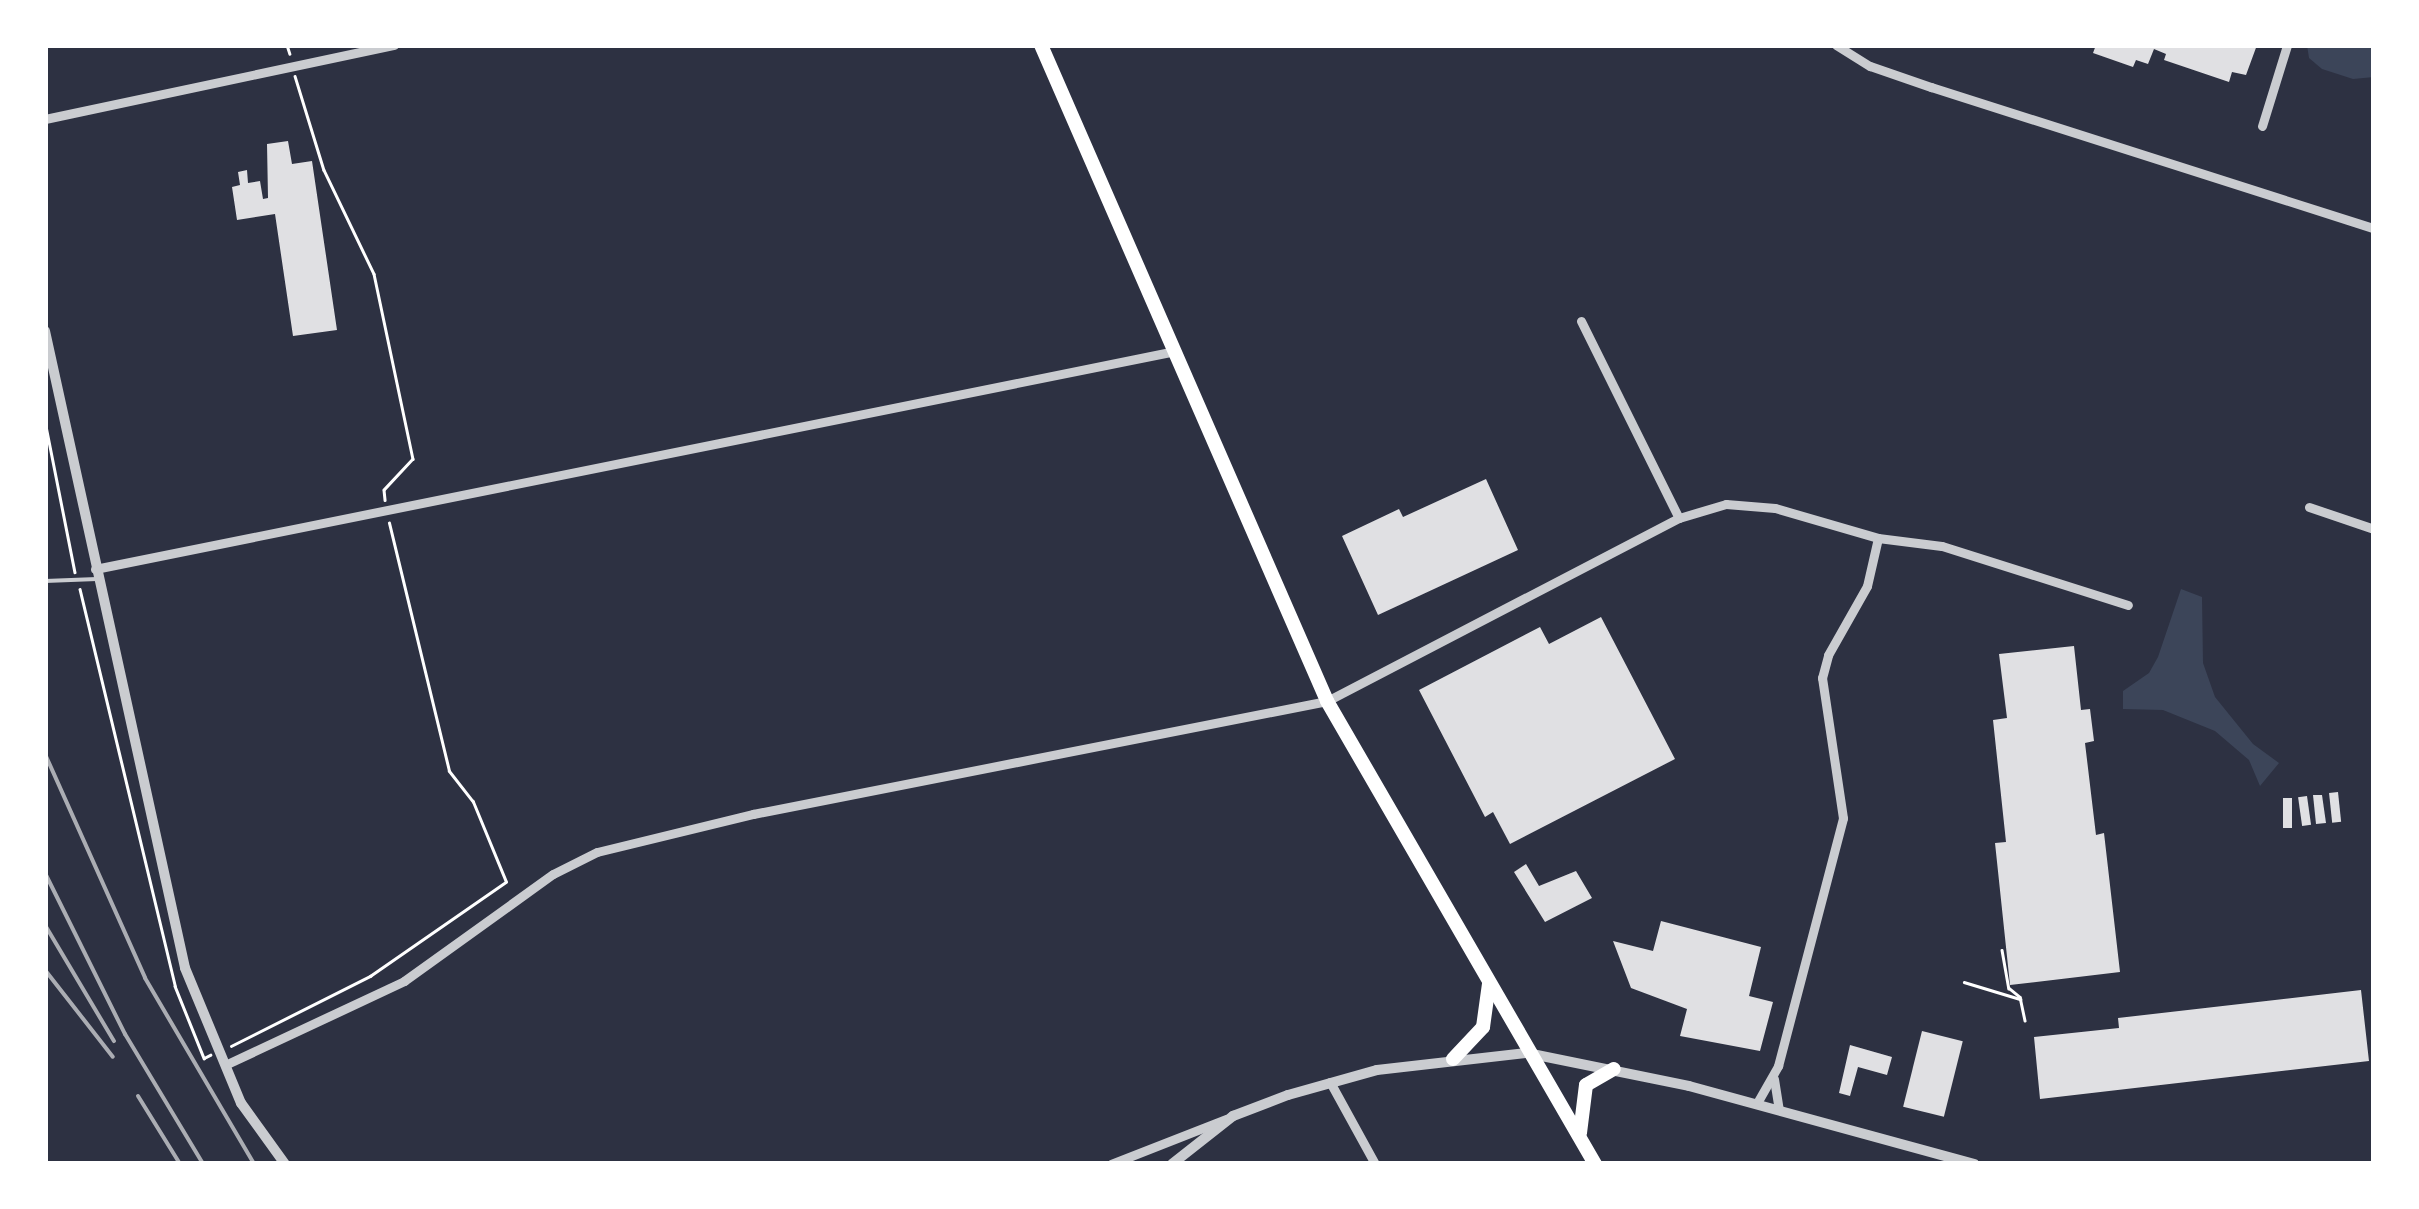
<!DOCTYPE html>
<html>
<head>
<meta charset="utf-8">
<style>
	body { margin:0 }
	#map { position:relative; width:2419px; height:1209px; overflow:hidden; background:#2d3142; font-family:Manrope,sans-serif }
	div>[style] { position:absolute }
	.green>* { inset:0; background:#3c4559 }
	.building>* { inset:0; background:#e0e0e3; transform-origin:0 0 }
	.path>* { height:2.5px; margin:-1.25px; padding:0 1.25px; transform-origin:1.25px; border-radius:1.25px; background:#fff }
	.service>* { height:4px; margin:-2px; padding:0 2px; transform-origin:2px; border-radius:2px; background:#caccd0 }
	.minor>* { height:9px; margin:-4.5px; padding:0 4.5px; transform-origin:4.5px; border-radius:4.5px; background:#caccd0 }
	.tertiary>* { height:10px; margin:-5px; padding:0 5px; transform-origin:5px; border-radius:5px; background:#caccd0 }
	.trunk>* { height:14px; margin:-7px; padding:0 7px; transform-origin:7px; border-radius:7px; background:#fff }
	.rail>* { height:4px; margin:-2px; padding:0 2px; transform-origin:2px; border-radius:2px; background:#abadb3 }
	span { translate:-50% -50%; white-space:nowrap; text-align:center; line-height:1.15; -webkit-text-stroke:9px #fff; paint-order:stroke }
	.frame { position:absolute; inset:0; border:48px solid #fff; pointer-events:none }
</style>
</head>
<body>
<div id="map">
	<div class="green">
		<i style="clip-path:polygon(2307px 45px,2374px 45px,2374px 77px,2353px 79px,2322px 69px,2309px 58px)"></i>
		<i style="clip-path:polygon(2181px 589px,2202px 597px,2203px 663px,2215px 697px,2253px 744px,2279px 763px,2260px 786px,2249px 760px,2215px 731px,2163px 710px,2123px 709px,2123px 691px,2149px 673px,2158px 657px)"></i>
	</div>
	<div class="building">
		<i style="clip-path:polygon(2096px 45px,2257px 45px,2246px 75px,2232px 72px,2229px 82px,2164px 60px,2166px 54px,2154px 49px,2148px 64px,2136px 60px,2133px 67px,2093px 53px)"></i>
		<i style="clip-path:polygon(288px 141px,292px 164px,312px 161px,337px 330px,293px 336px,275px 214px,237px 220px,232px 187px,240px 185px,238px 172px,247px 170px,248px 183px,260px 181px,263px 199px,268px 198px,267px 144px)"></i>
		<i style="clip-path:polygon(1486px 479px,1518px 550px,1378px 615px,1342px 536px,1399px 509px,1403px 517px)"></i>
		<i style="clip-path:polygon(1601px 617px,1675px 759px,1510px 844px,1493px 812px,1485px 817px,1419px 690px,1540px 627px,1549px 644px)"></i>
		<i style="clip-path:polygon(2074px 646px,2081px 710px,2090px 709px,2094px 741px,2085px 743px,2096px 835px,2104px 833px,2120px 972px,2010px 985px,1995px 843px,2006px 842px,1993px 720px,2007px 718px,1999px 654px)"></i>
		<i style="left:2338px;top:792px;width:30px;height:9px;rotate:84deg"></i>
		<i style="clip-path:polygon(2313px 795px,2322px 795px,2326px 823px,2316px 824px)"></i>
		<i style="left:2307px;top:796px;width:29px;height:9px;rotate:82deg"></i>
		<i style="left:2283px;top:798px;width:9px;height:30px"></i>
		<i style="clip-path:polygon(1526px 864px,1539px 886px,1576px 871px,1592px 898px,1545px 922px,1514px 872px)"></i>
		<i style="clip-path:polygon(1661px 921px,1761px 947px,1749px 996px,1773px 1002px,1760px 1051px,1680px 1036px,1687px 1009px,1631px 988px,1613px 941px,1653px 951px)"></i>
		<i style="clip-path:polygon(2361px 990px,2369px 1061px,2040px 1099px,2034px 1037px,2119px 1028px,2118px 1018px)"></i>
		<i style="left:1922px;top:1031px;width:42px;height:78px;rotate:14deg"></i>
		<i style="clip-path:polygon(1850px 1045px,1892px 1057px,1887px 1075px,1858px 1067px,1850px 1096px,1839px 1093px)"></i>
	</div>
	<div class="path">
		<i style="left:287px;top:45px;width:9px;rotate:72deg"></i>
		<i style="left:295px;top:76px;width:98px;rotate:72.9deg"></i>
		<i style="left:324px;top:170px;width:115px;rotate:64.3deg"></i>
		<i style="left:374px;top:274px;width:189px;rotate:78.1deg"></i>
		<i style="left:413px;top:459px;width:42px;rotate:133.1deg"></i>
		<i style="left:384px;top:490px;width:10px;rotate:84deg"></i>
		<i style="left:45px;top:421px;width:154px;rotate:78.8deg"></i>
		<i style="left:80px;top:589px;width:408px;rotate:76.5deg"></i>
		<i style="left:175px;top:986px;width:78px;rotate:68.1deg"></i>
		<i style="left:204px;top:1058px;width:7px;rotate:-27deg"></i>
		<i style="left:2002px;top:950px;width:39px;rotate:80deg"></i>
		<i style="left:2009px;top:988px;width:14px;rotate:39deg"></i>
		<i style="left:2020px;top:997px;width:24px;rotate:78deg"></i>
		<i style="left:1964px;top:982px;width:59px;rotate:16.9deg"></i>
		<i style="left:231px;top:1046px;width:156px;rotate:-26.7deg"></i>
		<i style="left:370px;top:976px;width:165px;rotate:-34.7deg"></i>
		<i style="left:506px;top:882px;width:87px;rotate:-112.4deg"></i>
		<i style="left:473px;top:802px;width:39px;rotate:-128deg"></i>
		<i style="left:449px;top:771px;width:255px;rotate:-103.6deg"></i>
	</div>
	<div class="service">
		<i style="left:45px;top:581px;width:52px;rotate:-2.2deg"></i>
	</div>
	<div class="minor">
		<i style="left:1836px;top:45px;width:40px;rotate:32deg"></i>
		<i style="left:1870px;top:66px;width:65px;rotate:19deg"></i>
		<i style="left:1931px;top:87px;width:465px;rotate:17.7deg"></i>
		<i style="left:45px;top:119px;width:357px;rotate:-12deg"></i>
		<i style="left:2262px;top:126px;width:85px;rotate:-72.8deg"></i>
		<i style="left:1581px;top:321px;width:220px;rotate:63.6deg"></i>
		<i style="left:2309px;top:507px;width:69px;rotate:18.7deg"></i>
		<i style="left:95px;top:569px;width:1102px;rotate:-11.41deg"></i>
		<i style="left:225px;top:1065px;width:198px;rotate:-25.1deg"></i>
		<i style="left:404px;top:981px;width:183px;rotate:-35.7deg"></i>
		<i style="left:553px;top:874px;width:49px;rotate:-26.6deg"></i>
		<i style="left:597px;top:852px;width:161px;rotate:-13.7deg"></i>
		<i style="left:753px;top:814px;width:585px;rotate:-11.14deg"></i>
		<i style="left:1327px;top:701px;width:397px;rotate:-27.5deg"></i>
		<i style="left:1679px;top:518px;width:49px;rotate:-16.6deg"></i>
		<i style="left:1726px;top:504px;width:49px;rotate:4.7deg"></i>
		<i style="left:1775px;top:508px;width:107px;rotate:16.2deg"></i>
		<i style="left:1878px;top:538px;width:64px;rotate:7.1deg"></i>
		<i style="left:1942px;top:546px;width:195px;rotate:17.6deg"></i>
		<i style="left:1774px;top:1079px;width:30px;rotate:81deg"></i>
		<i style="left:1330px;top:1082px;width:94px;rotate:61.2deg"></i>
		<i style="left:1757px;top:1103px;width:43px;rotate:-60.4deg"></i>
		<i style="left:1778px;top:1066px;width:256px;rotate:-75.3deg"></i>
		<i style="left:1843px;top:818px;width:142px;rotate:-98.5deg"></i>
		<i style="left:1822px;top:678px;width:24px;rotate:-75deg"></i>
		<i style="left:1828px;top:655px;width:79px;rotate:-60.5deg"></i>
		<i style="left:1867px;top:586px;width:49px;rotate:-77.1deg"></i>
		<i style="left:1111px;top:1164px;width:123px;rotate:-21.4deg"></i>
	</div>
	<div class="tertiary">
		<i style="left:45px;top:331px;width:652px;rotate:77.6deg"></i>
		<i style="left:185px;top:968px;width:146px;rotate:67.5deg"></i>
		<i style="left:241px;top:1103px;width:75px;rotate:54.2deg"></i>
		<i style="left:1172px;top:1164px;width:78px;rotate:-38.2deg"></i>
		<i style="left:1233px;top:1116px;width:59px;rotate:-20.9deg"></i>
		<i style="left:1288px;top:1095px;width:92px;rotate:-15.7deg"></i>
		<i style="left:1377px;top:1070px;width:151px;rotate:-6.5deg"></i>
		<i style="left:1527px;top:1053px;width:165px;rotate:11.5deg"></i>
		<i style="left:1689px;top:1086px;width:296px;rotate:15.3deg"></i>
	</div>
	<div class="trunk">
		<i style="left:1041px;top:45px;width:716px;rotate:66.44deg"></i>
		<i style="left:1327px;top:701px;width:535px;rotate:59.94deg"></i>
		<i style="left:1453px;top:1059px;width:44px;rotate:-46.8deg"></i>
		<i style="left:1483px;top:1027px;width:43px;rotate:-82.1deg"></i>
		<i style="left:1580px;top:1133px;width:48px;rotate:-82.9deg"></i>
		<i style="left:1586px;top:1085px;width:32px;rotate:-30deg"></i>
	</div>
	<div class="rail">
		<i style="left:45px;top:754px;width:245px;rotate:65.9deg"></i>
		<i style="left:145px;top:978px;width:216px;rotate:59.6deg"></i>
		<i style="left:45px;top:873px;width:180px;rotate:63.6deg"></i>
		<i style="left:125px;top:1034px;width:152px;rotate:59deg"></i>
		<i style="left:45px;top:925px;width:135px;rotate:59.3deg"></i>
		<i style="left:45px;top:970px;width:110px;rotate:52deg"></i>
		<i style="left:138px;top:1096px;width:80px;rotate:58.3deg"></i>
	</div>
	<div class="frame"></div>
</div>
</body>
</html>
